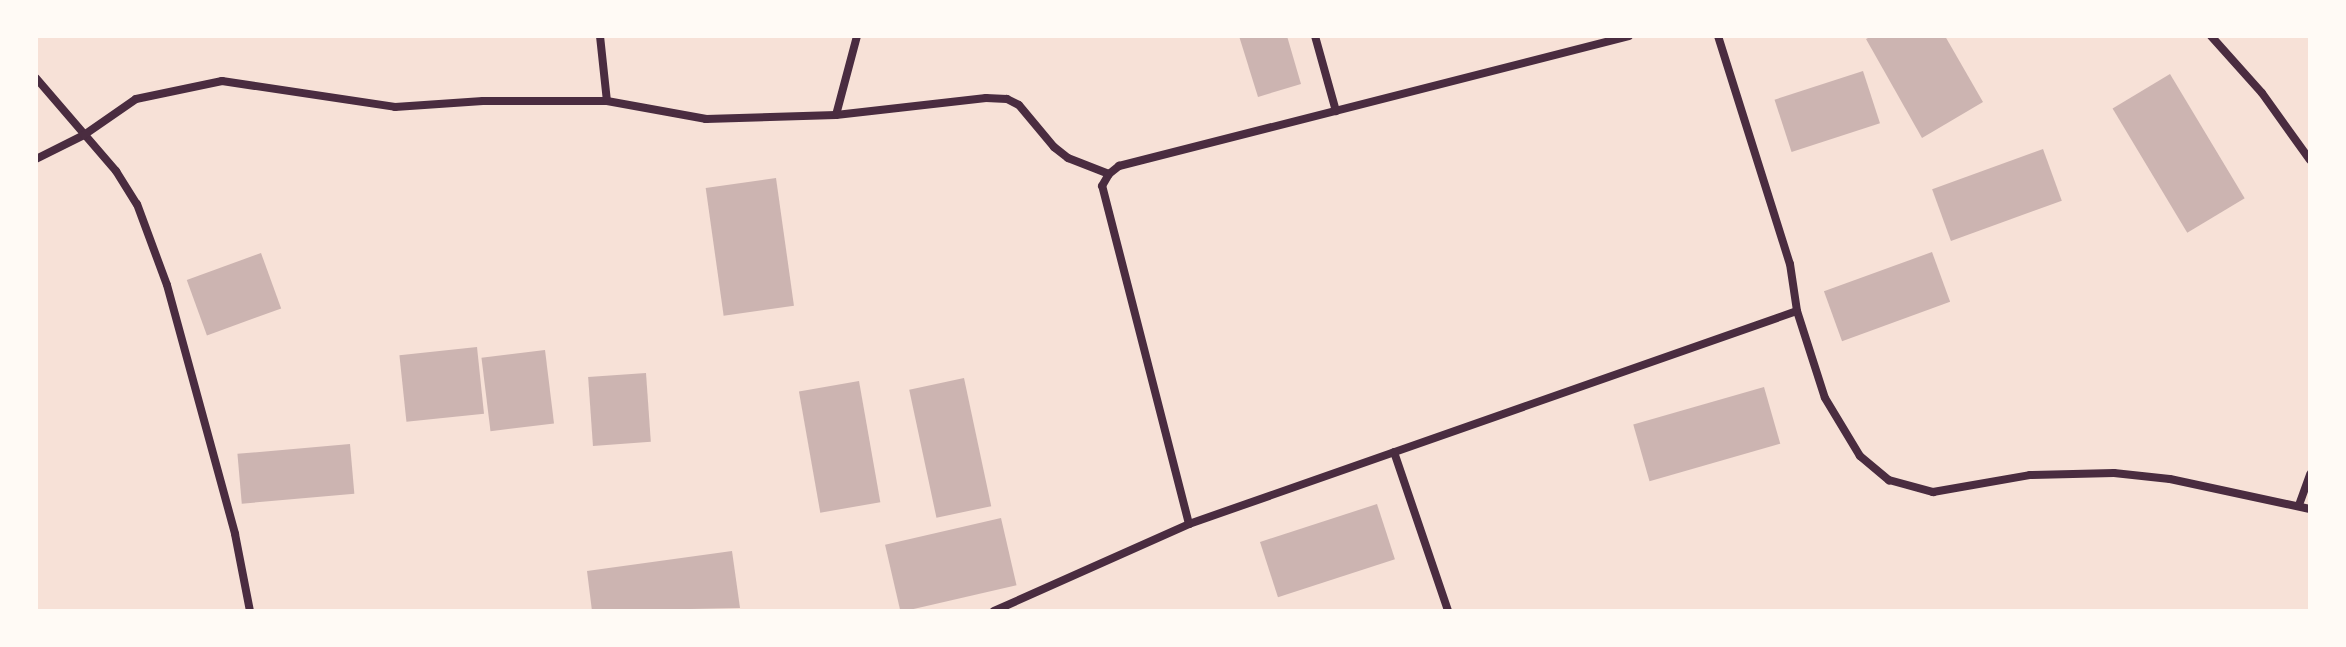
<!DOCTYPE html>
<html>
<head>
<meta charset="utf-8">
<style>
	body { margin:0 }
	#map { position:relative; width:2346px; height:647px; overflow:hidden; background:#f7e1d7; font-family:"Fira Sans",sans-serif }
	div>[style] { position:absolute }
	.building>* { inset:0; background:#ccb4b1; transform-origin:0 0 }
	.minor>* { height:8px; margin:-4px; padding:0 4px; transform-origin:4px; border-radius:4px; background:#4a2c40 }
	span { translate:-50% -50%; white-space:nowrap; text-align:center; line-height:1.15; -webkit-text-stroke:6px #fffaf5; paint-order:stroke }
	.frame { position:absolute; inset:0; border:38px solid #fffaf5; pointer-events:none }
</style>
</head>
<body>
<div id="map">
	<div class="building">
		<i style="clip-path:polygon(1239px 36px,1287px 36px,1301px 84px,1258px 97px)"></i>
		<i style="clip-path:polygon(1872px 36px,1945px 36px,1983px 102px,1922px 138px,1866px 39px)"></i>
		<i style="left:1863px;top:71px;width:55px;height:93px;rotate:72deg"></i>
		<i style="left:2170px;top:74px;width:145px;height:67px;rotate:59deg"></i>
		<i style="left:2043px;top:149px;width:55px;height:118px;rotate:70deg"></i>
		<i style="left:776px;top:178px;width:129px;height:71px;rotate:82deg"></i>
		<i style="left:1932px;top:252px;width:53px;height:115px;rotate:70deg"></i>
		<i style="left:261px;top:253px;width:59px;height:79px;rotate:70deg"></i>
		<i style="left:477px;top:347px;width:67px;height:78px;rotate:84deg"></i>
		<i style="left:545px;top:350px;width:74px;height:64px;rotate:83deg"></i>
		<i style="left:646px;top:373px;width:69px;height:58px;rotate:86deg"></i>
		<i style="left:964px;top:378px;width:131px;height:56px;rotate:78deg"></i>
		<i style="left:859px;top:381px;width:123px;height:61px;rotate:80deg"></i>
		<i style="left:1764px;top:387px;width:59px;height:136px;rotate:74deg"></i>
		<i style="left:350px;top:444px;width:50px;height:113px;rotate:85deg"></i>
		<i style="left:1377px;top:504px;width:58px;height:123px;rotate:72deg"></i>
		<i style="left:1001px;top:518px;width:69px;height:119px;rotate:77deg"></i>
		<i style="clip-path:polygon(732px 551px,740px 608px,592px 611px,587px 571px)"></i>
	</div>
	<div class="minor">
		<i style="left:600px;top:36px;width:65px;rotate:83.9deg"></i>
		<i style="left:1315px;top:36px;width:78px;rotate:74.4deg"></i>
		<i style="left:1718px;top:36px;width:239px;rotate:72.5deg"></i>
		<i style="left:1790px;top:264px;width:48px;rotate:81.5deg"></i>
		<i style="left:1797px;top:311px;width:91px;rotate:72.2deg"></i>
		<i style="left:1825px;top:398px;width:68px;rotate:58.9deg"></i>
		<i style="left:1860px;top:456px;width:38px;rotate:40deg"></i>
		<i style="left:1889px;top:480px;width:46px;rotate:15.3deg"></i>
		<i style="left:1933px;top:492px;width:98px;rotate:-9.9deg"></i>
		<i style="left:2030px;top:475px;width:84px;rotate:-1.4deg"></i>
		<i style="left:2114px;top:473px;width:56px;rotate:6.1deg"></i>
		<i style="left:2170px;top:479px;width:143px;rotate:12.1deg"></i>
		<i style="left:2211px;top:36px;width:76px;rotate:48.2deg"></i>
		<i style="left:2262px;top:93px;width:82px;rotate:54.4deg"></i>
		<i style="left:36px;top:78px;width:123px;rotate:49.3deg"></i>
		<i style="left:116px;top:171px;width:39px;rotate:58deg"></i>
		<i style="left:137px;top:204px;width:86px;rotate:69.7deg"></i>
		<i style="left:167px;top:285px;width:258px;rotate:74.7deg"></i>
		<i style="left:235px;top:534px;width:78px;rotate:79deg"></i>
		<i style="left:836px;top:115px;width:82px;rotate:-75.1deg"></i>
		<i style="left:36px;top:159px;width:54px;rotate:-26.6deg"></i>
		<i style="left:84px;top:135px;width:63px;rotate:-34.7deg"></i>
		<i style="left:136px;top:99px;width:88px;rotate:-11.8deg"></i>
		<i style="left:222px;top:81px;width:175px;rotate:8.5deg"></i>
		<i style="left:395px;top:107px;width:88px;rotate:-3.9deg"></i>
		<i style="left:483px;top:101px;width:124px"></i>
		<i style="left:607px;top:101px;width:101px;rotate:10.3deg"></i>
		<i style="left:706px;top:119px;width:130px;rotate:-1.8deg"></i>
		<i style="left:836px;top:115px;width:151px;rotate:-6.5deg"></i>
		<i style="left:986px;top:98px;width:21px;rotate:3deg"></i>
		<i style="left:1007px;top:99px;width:13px;rotate:27deg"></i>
		<i style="left:1019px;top:105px;width:55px;rotate:50.2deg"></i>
		<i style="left:1054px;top:147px;width:18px;rotate:38deg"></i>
		<i style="left:1068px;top:158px;width:44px;rotate:21.3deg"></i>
		<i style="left:1394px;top:452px;width:168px;rotate:71.2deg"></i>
		<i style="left:2299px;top:505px;width:33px;rotate:-70deg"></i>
		<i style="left:1189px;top:524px;width:349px;rotate:-104.4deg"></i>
		<i style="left:1102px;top:186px;width:14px;rotate:-60deg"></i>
		<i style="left:1109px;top:174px;width:13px;rotate:-39deg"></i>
		<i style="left:1119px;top:166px;width:526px;rotate:-14.3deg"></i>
		<i style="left:994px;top:611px;width:214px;rotate:-24deg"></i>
		<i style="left:1189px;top:524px;width:644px;rotate:-19.31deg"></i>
	</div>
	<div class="frame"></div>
</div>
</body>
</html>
